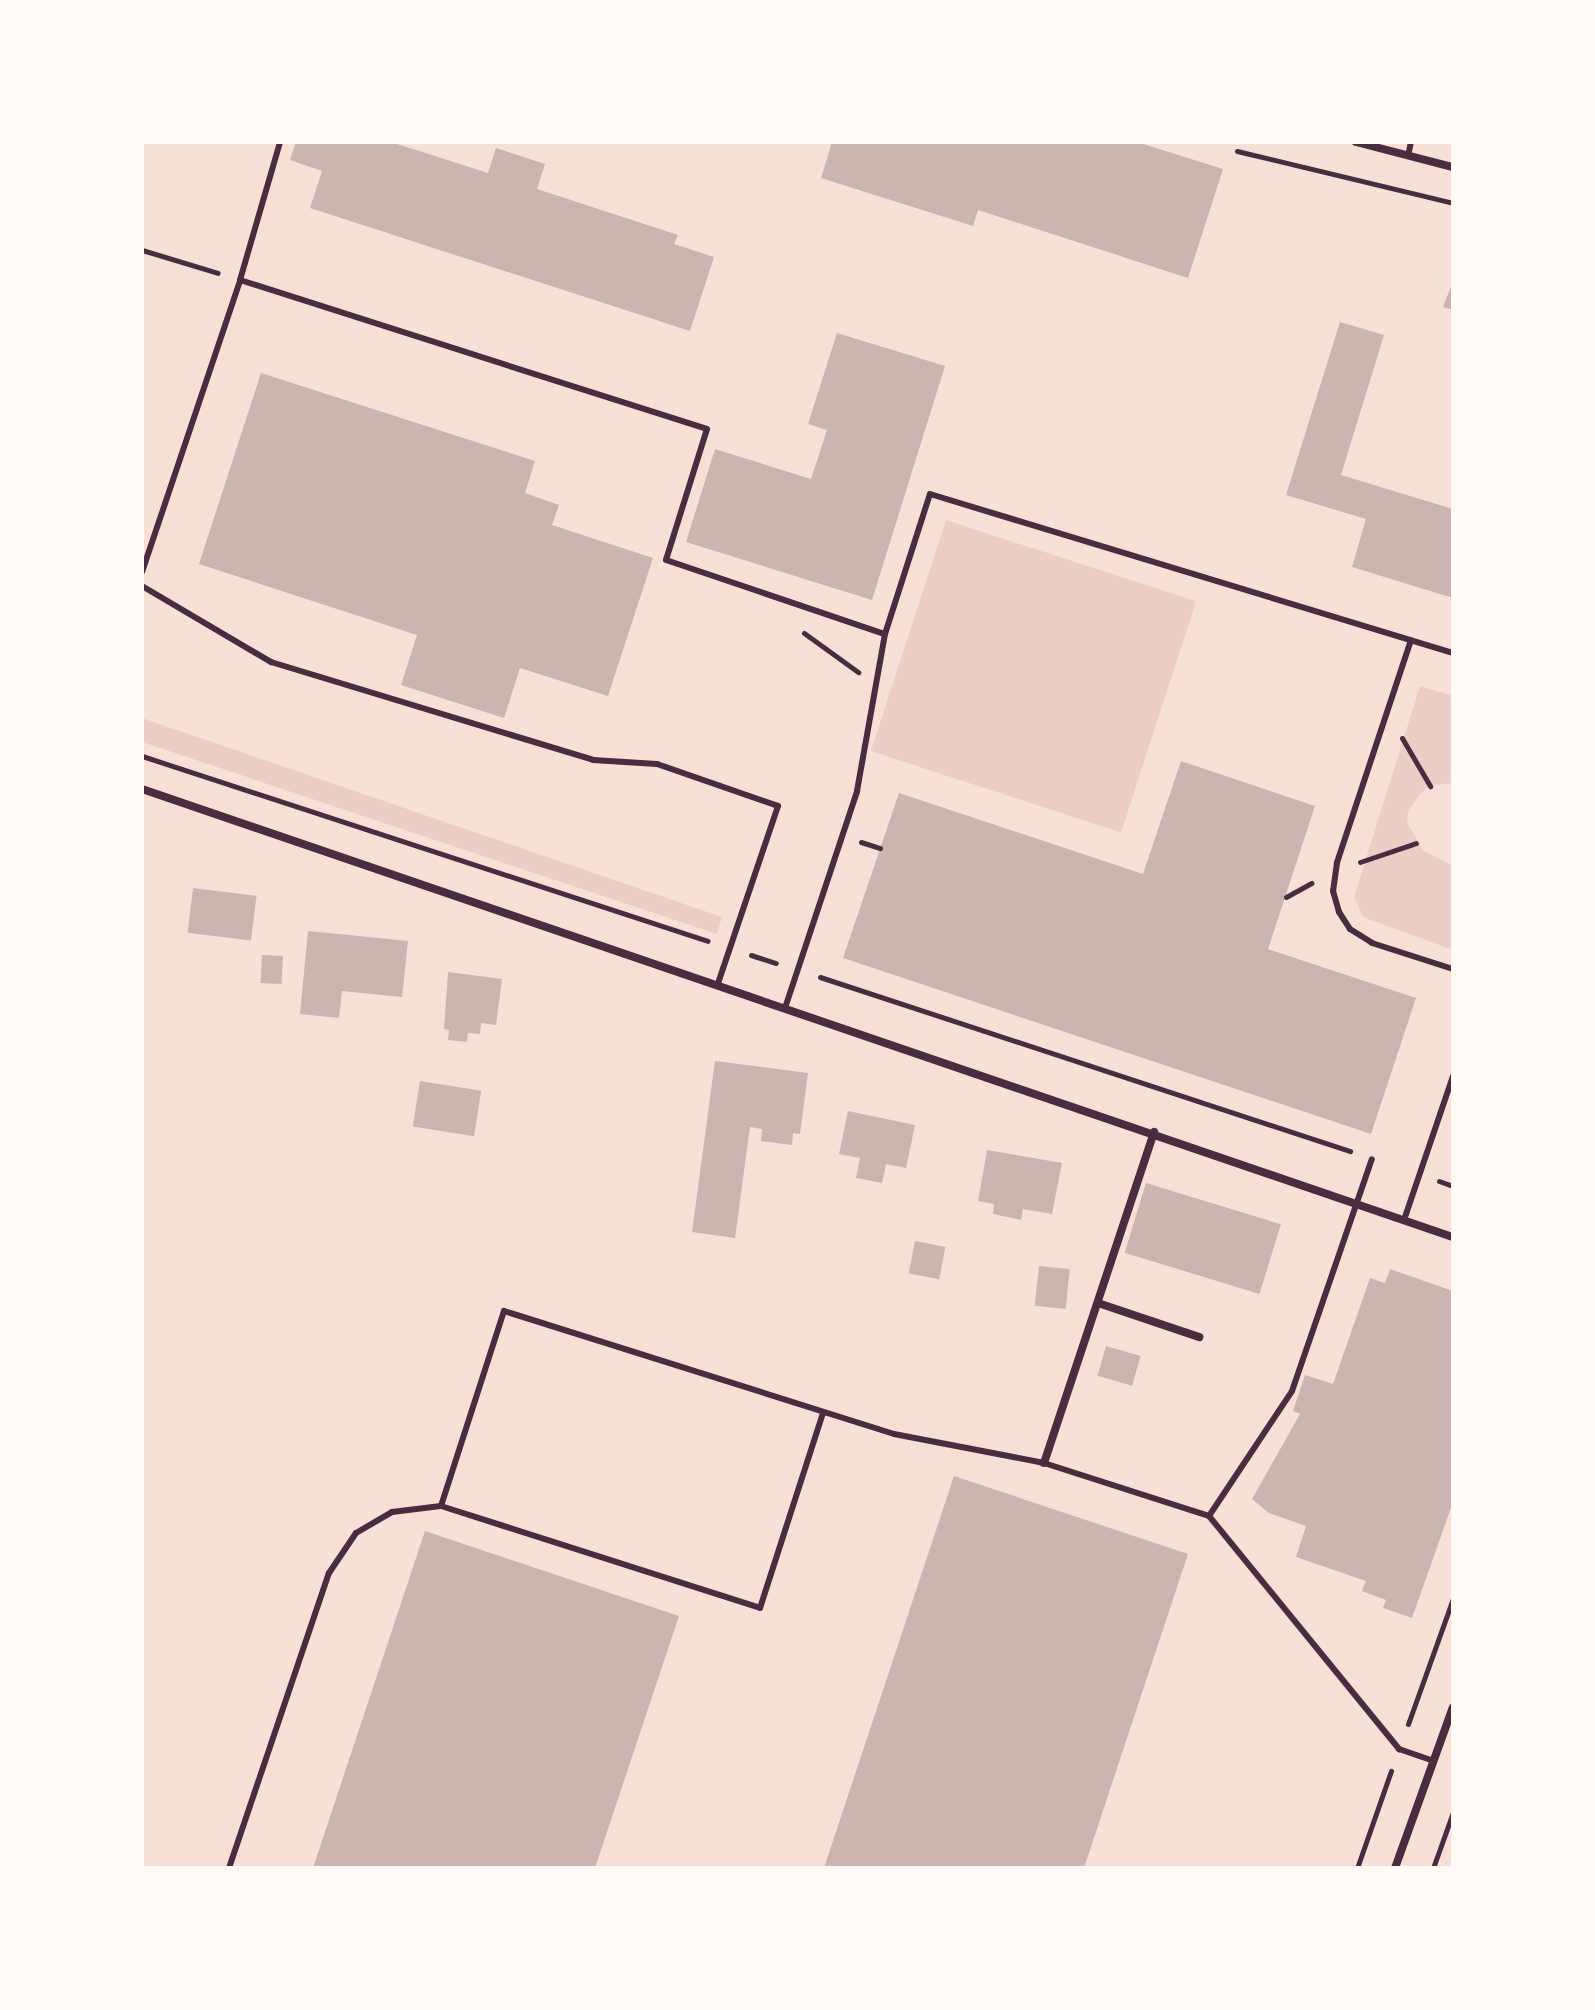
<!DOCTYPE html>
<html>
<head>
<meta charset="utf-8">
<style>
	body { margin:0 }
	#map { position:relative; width:1595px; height:2010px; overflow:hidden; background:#f7e1d7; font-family:Poppins,sans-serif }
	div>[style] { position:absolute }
	.green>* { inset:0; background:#ebcfc5; transform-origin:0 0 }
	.building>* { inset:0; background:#ccb4b1; transform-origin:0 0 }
	.path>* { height:5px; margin:-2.5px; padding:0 2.5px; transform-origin:2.5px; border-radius:2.5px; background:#4a2c40 }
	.service>* { height:6px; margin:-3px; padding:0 3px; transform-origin:3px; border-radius:3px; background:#4a2c40 }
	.minor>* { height:8px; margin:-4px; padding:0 4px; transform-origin:4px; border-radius:4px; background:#4a2c40 }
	span { translate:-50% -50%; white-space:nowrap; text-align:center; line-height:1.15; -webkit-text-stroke:8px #fffaf5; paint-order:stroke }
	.frame { position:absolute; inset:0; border:144px solid #fffaf5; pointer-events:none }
</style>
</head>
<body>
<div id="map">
	<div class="green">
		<i style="left:946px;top:520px;width:263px;height:243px;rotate:18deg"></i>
		<i style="clip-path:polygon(1420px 686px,1453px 696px,1453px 783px,1430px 786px,1420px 794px,1408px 811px,1407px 822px,1423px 850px,1453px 866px,1453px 950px,1363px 917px,1354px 897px)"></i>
		<i style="clip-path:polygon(142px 718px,722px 917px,717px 934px,142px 742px)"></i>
	</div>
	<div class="building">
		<i style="clip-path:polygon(296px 142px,391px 142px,488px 173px,496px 148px,545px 164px,537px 189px,678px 235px,674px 244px,714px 257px,690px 331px,310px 208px,322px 171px,290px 160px)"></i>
		<i style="clip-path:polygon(832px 142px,1137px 142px,1223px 169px,1188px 278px,978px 210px,973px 226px,821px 178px)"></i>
		<i style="clip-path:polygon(1453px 281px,1453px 310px,1443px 307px)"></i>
		<i style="clip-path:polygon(1340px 322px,1384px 335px,1341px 475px,1453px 509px,1453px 598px,1352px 567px,1366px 519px,1286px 495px)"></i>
		<i style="clip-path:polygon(837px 333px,945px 366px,872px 600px,686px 542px,715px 449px,811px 479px,827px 430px,808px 424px)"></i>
		<i style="clip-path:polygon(261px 373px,535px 461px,525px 493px,559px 505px,552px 525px,653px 558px,608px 696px,520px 668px,504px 718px,401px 685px,417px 635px,199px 564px)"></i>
		<i style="clip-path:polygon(1181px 761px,1315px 806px,1268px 949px,1416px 998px,1371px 1134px,843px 958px,899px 793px,1143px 874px)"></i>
		<i style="left:193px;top:888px;width:64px;height:45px;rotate:7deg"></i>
		<i style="clip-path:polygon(308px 931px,408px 941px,402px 997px,342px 991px,339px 1018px,300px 1014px)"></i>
		<i style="left:262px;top:955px;width:21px;height:28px;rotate:3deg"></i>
		<i style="clip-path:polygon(448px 972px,502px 979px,496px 1025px,481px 1023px,480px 1034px,468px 1033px,467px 1042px,448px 1040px,449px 1030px,444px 1029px)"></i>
		<i style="clip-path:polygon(715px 1061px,808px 1073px,800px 1134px,793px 1133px,792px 1145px,761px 1141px,762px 1129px,750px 1127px,735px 1238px,692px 1232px)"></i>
		<i style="left:420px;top:1081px;width:62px;height:46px;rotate:9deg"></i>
		<i style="clip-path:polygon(848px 1111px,915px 1125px,906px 1168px,886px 1164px,882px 1183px,856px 1178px,860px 1158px,839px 1154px)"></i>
		<i style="clip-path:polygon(987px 1150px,1062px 1163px,1052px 1214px,1023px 1209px,1021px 1220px,993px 1214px,994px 1204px,978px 1201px)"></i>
		<i style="left:1146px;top:1183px;width:141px;height:73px;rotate:17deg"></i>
		<i style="left:915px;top:1241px;width:31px;height:33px;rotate:11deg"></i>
		<i style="left:1039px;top:1266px;width:31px;height:40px;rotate:6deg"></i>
		<i style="clip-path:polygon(1390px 1269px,1453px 1291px,1453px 1502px,1412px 1618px,1383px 1608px,1386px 1600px,1362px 1591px,1366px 1581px,1296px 1557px,1306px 1526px,1269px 1513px,1252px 1499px,1300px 1414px,1293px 1411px,1305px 1375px,1333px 1384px,1370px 1278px,1385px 1283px)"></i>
		<i style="left:1106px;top:1346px;width:36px;height:31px;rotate:16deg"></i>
		<i style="clip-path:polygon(954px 1476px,1188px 1554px,1084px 1868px,824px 1868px)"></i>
		<i style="clip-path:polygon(425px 1531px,679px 1616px,595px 1868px,313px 1868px)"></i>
	</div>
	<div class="path">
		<i style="left:1237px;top:151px;width:222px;rotate:13.5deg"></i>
		<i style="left:142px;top:250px;width:79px;rotate:16.8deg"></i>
		<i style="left:804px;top:633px;width:67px;rotate:35.8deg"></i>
		<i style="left:1402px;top:738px;width:56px;rotate:59.7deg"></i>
		<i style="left:142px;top:756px;width:595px;rotate:18.1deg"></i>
		<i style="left:861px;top:842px;width:20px;rotate:18deg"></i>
		<i style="left:1360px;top:862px;width:59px;rotate:-18.7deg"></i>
		<i style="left:1286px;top:897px;width:29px;rotate:-29deg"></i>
		<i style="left:751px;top:955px;width:26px;rotate:18deg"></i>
		<i style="left:820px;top:977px;width:558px;rotate:18.18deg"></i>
		<i style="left:1439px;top:1181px;width:15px;rotate:20deg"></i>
		<i style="left:1408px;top:1724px;width:134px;rotate:-70.3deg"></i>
		<i style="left:1357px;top:1868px;width:103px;rotate:-70.7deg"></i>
		<i style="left:1433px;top:1868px;width:59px;rotate:-70.3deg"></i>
	</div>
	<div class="service">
		<i style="left:1408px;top:156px;width:14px;rotate:-78deg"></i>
		<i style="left:240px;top:280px;width:490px;rotate:17.7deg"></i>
		<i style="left:707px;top:429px;width:137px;rotate:107.4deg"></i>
		<i style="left:666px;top:560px;width:231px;rotate:18.7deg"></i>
		<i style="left:142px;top:572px;width:308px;rotate:-71.4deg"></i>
		<i style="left:240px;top:280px;width:144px;rotate:-73.8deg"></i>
		<i style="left:142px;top:586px;width:150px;rotate:30.5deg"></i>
		<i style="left:271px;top:662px;width:337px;rotate:16.9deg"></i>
		<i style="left:593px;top:760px;width:64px;rotate:3.6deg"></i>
		<i style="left:657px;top:764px;width:128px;rotate:19.1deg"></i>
		<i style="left:778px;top:806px;width:190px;rotate:108.7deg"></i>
		<i style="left:1411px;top:640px;width:235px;rotate:108.4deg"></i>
		<i style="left:1337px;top:863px;width:28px;rotate:98deg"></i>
		<i style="left:1333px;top:891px;width:22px;rotate:74deg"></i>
		<i style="left:1339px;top:912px;width:20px;rotate:57deg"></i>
		<i style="left:1350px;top:929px;width:26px;rotate:32deg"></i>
		<i style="left:1372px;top:943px;width:85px;rotate:17.8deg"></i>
		<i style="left:785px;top:1008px;width:229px;rotate:-71.6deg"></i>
		<i style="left:857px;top:791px;width:159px;rotate:-79.9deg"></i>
		<i style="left:885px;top:634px;width:147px;rotate:-72.2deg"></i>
		<i style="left:930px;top:494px;width:547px;rotate:16.91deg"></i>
		<i style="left:1404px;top:1220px;width:152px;rotate:-71.2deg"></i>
		<i style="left:441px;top:1506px;width:205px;rotate:-72.1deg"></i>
		<i style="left:504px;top:1311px;width:409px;rotate:17.5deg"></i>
		<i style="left:894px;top:1434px;width:153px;rotate:10.9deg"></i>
		<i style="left:1044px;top:1463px;width:173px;rotate:17.8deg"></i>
		<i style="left:1209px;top:1516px;width:301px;rotate:50.8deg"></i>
		<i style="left:1399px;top:1749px;width:36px;rotate:19deg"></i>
		<i style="left:1209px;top:1516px;width:150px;rotate:-56.4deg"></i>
		<i style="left:1292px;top:1391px;width:245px;rotate:-71deg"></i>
		<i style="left:229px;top:1868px;width:311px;rotate:-71.3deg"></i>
		<i style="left:329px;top:1573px;width:48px;rotate:-56deg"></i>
		<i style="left:356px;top:1533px;width:42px;rotate:-30.3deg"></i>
		<i style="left:392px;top:1512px;width:49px;rotate:-7deg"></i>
		<i style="left:441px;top:1506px;width:335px;rotate:17.7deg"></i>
		<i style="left:760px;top:1608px;width:205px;rotate:-72.1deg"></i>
	</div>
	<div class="minor">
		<i style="left:1356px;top:142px;width:100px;rotate:14.5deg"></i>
		<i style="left:142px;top:789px;width:1385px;rotate:18.87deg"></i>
		<i style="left:1098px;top:1303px;width:107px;rotate:18.6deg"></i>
		<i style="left:1044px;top:1463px;width:349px;rotate:-71.6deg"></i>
		<i style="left:1395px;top:1868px;width:171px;rotate:-70.2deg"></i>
	</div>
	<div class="frame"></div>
</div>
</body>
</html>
